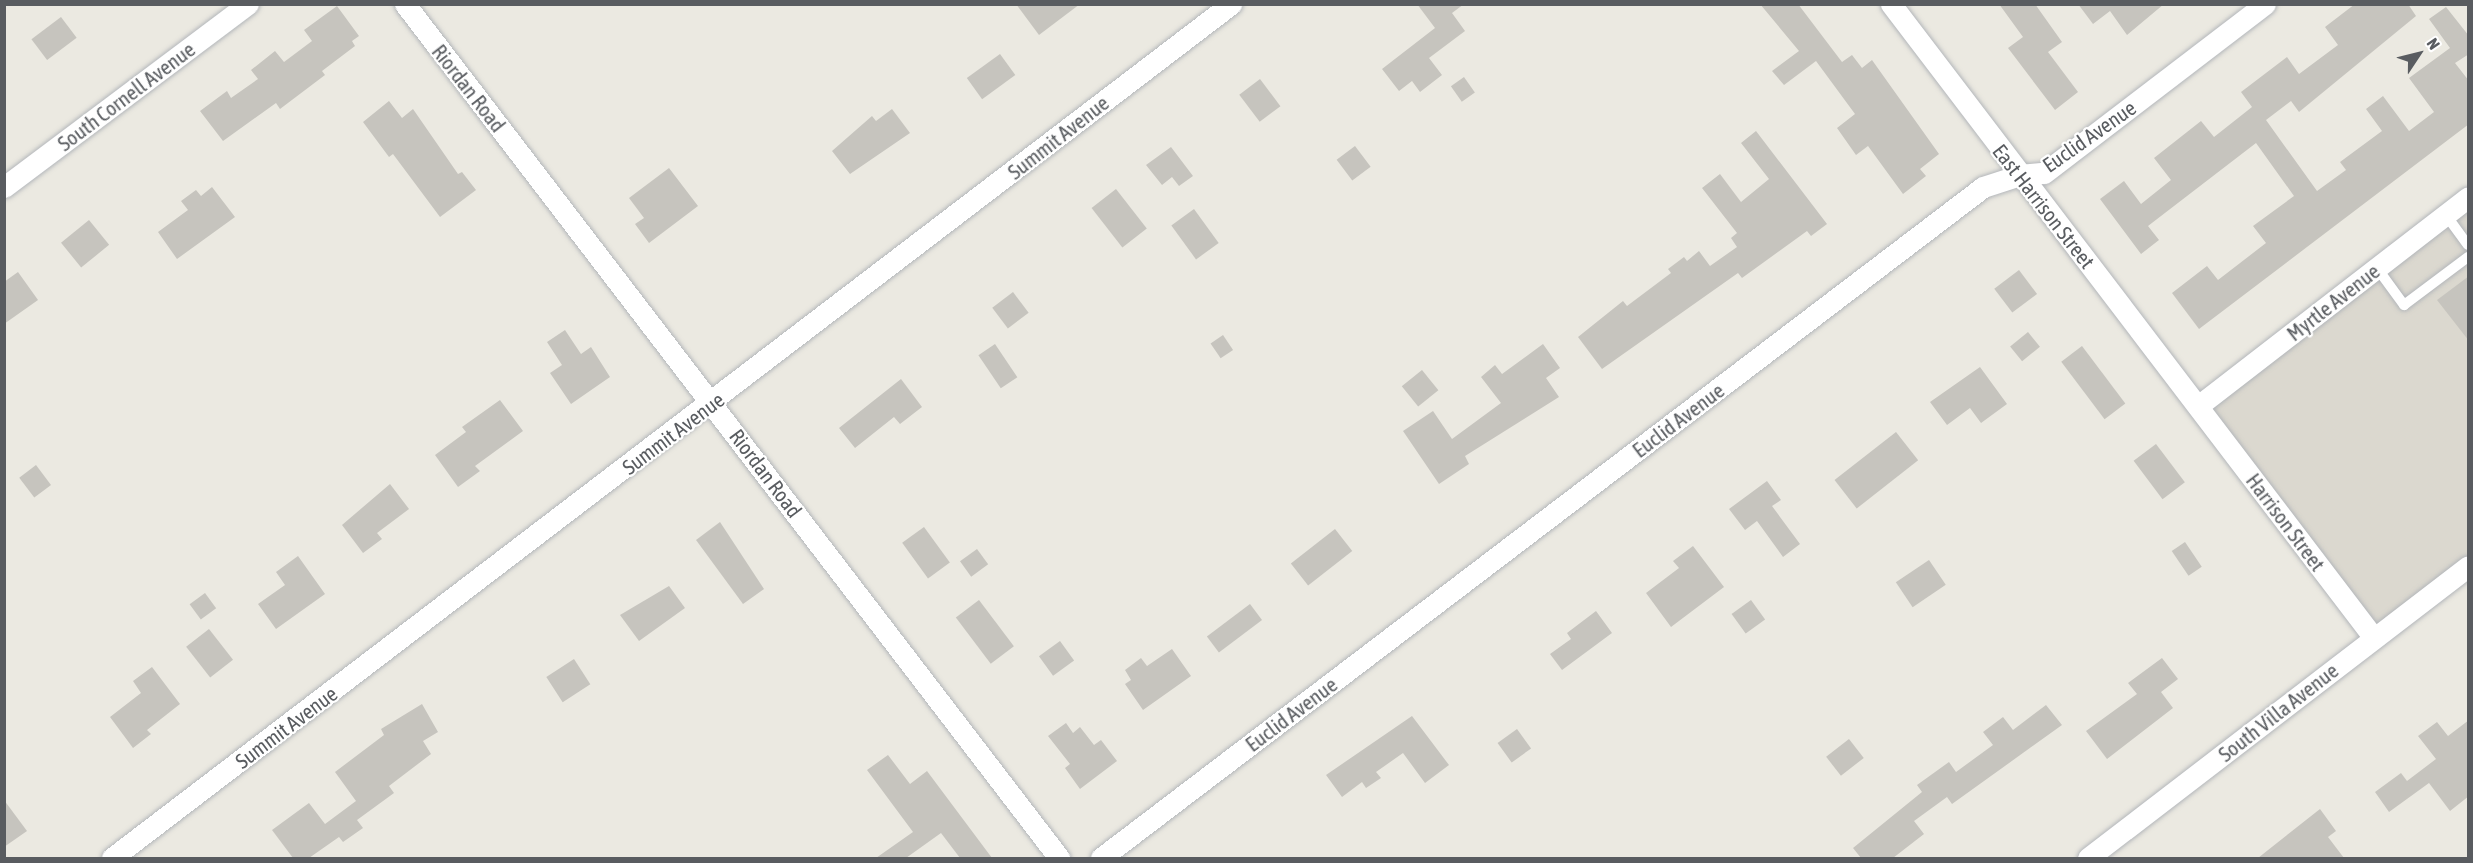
<!DOCTYPE html>
<html>
<head>
<meta charset="utf-8">
<style>
	body { margin:0 }
	#map { position:relative; width:2473px; height:863px; overflow:hidden; background:#ebe9e1; font-family:"Asap Condensed",sans-serif }
	div>[style] { position:absolute }
	.education>* { inset:0; background:#dbd8cf }
	.building>* { inset:0; background:#c6c4be; transform-origin:0 0 }
	.roads { filter:drop-shadow(0 0 2px #b3b6ba) drop-shadow(0 0 2px #b3b6ba) }
	.lane>* { height:10px; margin:-5px; padding:0 5px; transform-origin:5px; border-radius:5px; background:#fff }
	.street>* { height:21px; margin:-10.5px; padding:0 10.5px; transform-origin:10.5px; border-radius:10.5px; background:#fff }
	span { translate:-50% -50%; white-space:nowrap; text-align:center; line-height:1.15; -webkit-text-stroke:4.5px #fff; paint-order:stroke }
	.street-label { font-size:21px; color:#595c60 }
	.frame { position:absolute; inset:0; border:6px solid #595c60; pointer-events:none }
	.north { position:absolute; left:2389px; top:24px; width:60px; height:60px; -webkit-text-stroke:4px #fff; paint-order:stroke; rotate:55deg; font-size:16px; font-weight:700; line-height:24px; text-align:center; color:#595c60 }
	.north::after { content:''; display:block; margin:auto; width:21px; height:27px; background:#595c60; clip-path:polygon(50% 0,100% 100%,50% 72%,0 100%) }
</style>
</head>
<body>
<div id="map">
	<div class="education">
		<i style="clip-path:polygon(2468px 207px,2468px 557px,2373px 629px,2209px 408px)"></i>
	</div>
	<div class="building">
		<i style="clip-path:polygon(1016px 4px,1080px 4px,1039px 35px)"></i>
		<i style="clip-path:polygon(1417px 4px,1464px 4px,1452px 13px,1465px 31px,1429px 58px,1442px 75px,1420px 92px,1412px 81px,1399px 91px,1382px 69px,1435px 28px)"></i>
		<i style="clip-path:polygon(1760px 4px,1798px 4px,1842px 62px,1852px 55px,1862px 68px,1872px 60px,1939px 154px,1920px 169px,1926px 176px,1903px 194px,1868px 146px,1856px 155px,1837px 128px,1855px 114px,1816px 61px,1784px 85px,1772px 71px,1799px 51px)"></i>
		<i style="clip-path:polygon(1999px 4px,2035px 4px,2062px 42px,2048px 52px,2078px 92px,2055px 110px,2008px 48px,2023px 37px)"></i>
		<i style="clip-path:polygon(2078px 4px,2164px 4px,2127px 35px,2110px 11px,2093px 24px)"></i>
		<i style="clip-path:polygon(2355px 4px,2408px 4px,2416px 16px,2299px 112px,2291px 101px,2266px 120px,2317px 191px,2346px 170px,2340px 162px,2382px 131px,2366px 109px,2383px 96px,2409px 131px,2434px 112px,2409px 78px,2450px 48px,2429px 19px,2446px 7px,2469px 36px,2469px 54px,2455px 63px,2469px 81px,2469px 124px,2199px 329px,2172px 293px,2207px 266px,2218px 280px,2266px 243px,2253px 226px,2294px 196px,2256px 143px,2148px 226px,2159px 240px,2141px 254px,2100px 199px,2124px 181px,2141px 204px,2171px 180px,2154px 158px,2201px 121px,2214px 137px,2252px 107px,2241px 92px,2287px 57px,2299px 74px,2338px 45px,2325px 27px)"></i>
		<i style="clip-path:polygon(337px 6px,359px 36px,352px 41px,355px 46px,322px 71px,325px 75px,280px 109px,276px 103px,223px 141px,200px 111px,227px 91px,231px 98px,258px 79px,251px 70px,275px 51px,284px 62px,312px 41px,304px 30px)"></i>
		<i style="left:61px;top:17px;width:26px;height:37px;rotate:53deg"></i>
		<i style="left:1000px;top:54px;width:26px;height:41px;rotate:54deg"></i>
		<i style="left:1464px;top:77px;width:19px;height:16px;rotate:55deg"></i>
		<i style="left:1260px;top:79px;width:34px;height:26px;rotate:53deg"></i>
		<i style="clip-path:polygon(389px 101px,402px 118px,413px 109px,458px 174px,462px 172px,476px 190px,440px 217px,393px 154px,389px 157px,363px 122px)"></i>
		<i style="clip-path:polygon(892px 109px,910px 133px,850px 174px,832px 151px,872px 116px,876px 121px)"></i>
		<i style="clip-path:polygon(1756px 131px,1827px 224px,1811px 236px,1807px 231px,1742px 278px,1738px 273px,1602px 369px,1578px 337px,1623px 301px,1627px 306px,1671px 273px,1668px 269px,1684px 257px,1687px 261px,1699px 251px,1710px 266px,1737px 247px,1731px 238px,1737px 233px,1702px 188px,1720px 174px,1741px 202px,1769px 179px,1741px 143px)"></i>
		<i style="left:1355px;top:146px;width:26px;height:23px;rotate:53deg"></i>
		<i style="clip-path:polygon(1171px 147px,1193px 176px,1179px 186px,1172px 177px,1162px 185px,1146px 165px)"></i>
		<i style="clip-path:polygon(669px 168px,698px 206px,649px 243px,635px 224px,644px 218px,629px 198px)"></i>
		<i style="clip-path:polygon(212px 187px,235px 217px,177px 259px,158px 232px,188px 210px,181px 201px,196px 190px,201px 196px)"></i>
		<i style="left:1116px;top:189px;width:50px;height:31px;rotate:52deg"></i>
		<i style="left:1194px;top:209px;width:42px;height:28px;rotate:54deg"></i>
		<i style="left:89px;top:220px;width:32px;height:36px;rotate:51deg"></i>
		<i style="left:2019px;top:270px;width:30px;height:31px;rotate:53deg"></i>
		<i style="clip-path:polygon(18px 272px,38px 300px,4px 324px,4px 282px)"></i>
		<i style="clip-path:polygon(2469px 276px,2469px 341px,2437px 300px)"></i>
		<i style="left:1013px;top:292px;width:26px;height:26px;rotate:53deg"></i>
		<i style="clip-path:polygon(565px 330px,581px 354px,591px 347px,610px 377px,571px 404px,550px 373px,562px 365px,547px 342px)"></i>
		<i style="left:2028px;top:332px;width:19px;height:23px;rotate:51deg"></i>
		<i style="left:1223px;top:335px;width:18px;height:15px;rotate:56deg"></i>
		<i style="left:995px;top:344px;width:40px;height:20px;rotate:56deg"></i>
		<i style="clip-path:polygon(1543px 344px,1560px 368px,1546px 378px,1559px 397px,1465px 456px,1469px 464px,1439px 484px,1403px 431px,1433px 411px,1452px 439px,1501px 403px,1481px 377px,1495px 365px,1502px 374px)"></i>
		<i style="left:2082px;top:346px;width:72px;height:26px;rotate:53deg"></i>
		<i style="clip-path:polygon(1980px 367px,2007px 404px,1981px 423px,1970px 408px,1947px 425px,1930px 402px)"></i>
		<i style="left:1422px;top:370px;width:26px;height:26px;rotate:51deg"></i>
		<i style="clip-path:polygon(901px 379px,922px 407px,900px 424px,894px 417px,855px 448px,839px 428px)"></i>
		<i style="clip-path:polygon(500px 400px,523px 431px,475px 466px,480px 471px,458px 487px,435px 455px,466px 432px,462px 427px)"></i>
		<i style="left:1896px;top:432px;width:36px;height:78px;rotate:52deg"></i>
		<i style="left:2156px;top:444px;width:48px;height:28px;rotate:53deg"></i>
		<i style="left:36px;top:465px;width:25px;height:21px;rotate:53deg"></i>
		<i style="clip-path:polygon(1767px 481px,1781px 500px,1772px 506px,1800px 544px,1783px 557px,1757px 521px,1745px 530px,1729px 509px)"></i>
		<i style="clip-path:polygon(390px 484px,409px 509px,377px 533px,382px 539px,363px 553px,342px 525px)"></i>
		<i style="clip-path:polygon(720px 522px,764px 589px,743px 604px,696px 540px)"></i>
		<i style="left:924px;top:527px;width:44px;height:27px;rotate:54deg"></i>
		<i style="left:1335px;top:529px;width:28px;height:56px;rotate:52deg"></i>
		<i style="left:2185px;top:542px;width:30px;height:16px;rotate:56deg"></i>
		<i style="clip-path:polygon(1693px 546px,1724px 587px,1671px 627px,1646px 593px,1679px 568px,1673px 561px)"></i>
		<i style="left:977px;top:549px;width:19px;height:21px;rotate:54deg"></i>
		<i style="clip-path:polygon(298px 556px,325px 594px,276px 629px,258px 604px,285px 585px,276px 572px)"></i>
		<i style="left:1929px;top:560px;width:30px;height:40px;rotate:56deg"></i>
		<i style="clip-path:polygon(669px 586px,685px 608px,639px 641px,620px 615px)"></i>
		<i style="left:205px;top:593px;width:19px;height:19px;rotate:54deg"></i>
		<i style="left:979px;top:600px;width:58px;height:29px;rotate:53deg"></i>
		<i style="left:1751px;top:600px;width:24px;height:24px;rotate:54deg"></i>
		<i style="left:1250px;top:604px;width:20px;height:54px;rotate:53deg"></i>
		<i style="clip-path:polygon(1596px 611px,1612px 633px,1562px 670px,1550px 654px,1571px 639px,1567px 633px)"></i>
		<i style="left:209px;top:629px;width:39px;height:29px;rotate:52deg"></i>
		<i style="left:1060px;top:641px;width:24px;height:26px;rotate:54deg"></i>
		<i style="clip-path:polygon(1172px 649px,1191px 676px,1143px 710px,1125px 684px,1131px 680px,1125px 670px,1141px 658px,1147px 666px)"></i>
		<i style="clip-path:polygon(2162px 658px,2178px 679px,2161px 692px,2173px 708px,2107px 759px,2086px 731px,2137px 694px,2128px 683px)"></i>
		<i style="left:574px;top:659px;width:30px;height:33px;rotate:57deg"></i>
		<i style="clip-path:polygon(152px 667px,180px 704px,147px 730px,151px 734px,133px 748px,110px 717px,141px 693px,133px 681px)"></i>
		<i style="clip-path:polygon(422px 704px,438px 732px,423px 741px,431px 754px,389px 786px,394px 793px,357px 820px,363px 828px,343px 842px,339px 837px,309px 858px,293px 858px,272px 830px,309px 803px,325px 824px,356px 801px,335px 772px,384px 735px,381px 729px)"></i>
		<i style="clip-path:polygon(2046px 705px,2062px 725px,1952px 804px,1947px 797px,1914px 821px,1924px 834px,1893px 858px,1861px 858px,1853px 848px,1922px 792px,1917px 785px,1949px 762px,1956px 772px,1993px 745px,1983px 732px,2003px 717px,2013px 730px)"></i>
		<i style="clip-path:polygon(1412px 716px,1449px 765px,1425px 783px,1403px 753px,1376px 772px,1381px 778px,1366px 788px,1362px 782px,1342px 797px,1326px 775px)"></i>
		<i style="clip-path:polygon(2469px 720px,2469px 796px,2450px 811px,2429px 783px,2389px 812px,2375px 792px,2401px 773px,2407px 781px,2436px 759px,2418px 736px,2437px 722px,2448px 736px)"></i>
		<i style="clip-path:polygon(1066px 723px,1073px 733px,1080px 727px,1094px 745px,1101px 740px,1117px 761px,1080px 789px,1065px 768px,1070px 764px,1048px 736px)"></i>
		<i style="left:1517px;top:729px;width:24px;height:24px;rotate:54deg"></i>
		<i style="left:1849px;top:739px;width:24px;height:29px;rotate:52deg"></i>
		<i style="clip-path:polygon(888px 755px,910px 784px,927px 771px,992px 858px,960px 858px,941px 833px,906px 858px,876px 858px,913px 832px,867px 770px)"></i>
		<i style="clip-path:polygon(4px 800px,27px 831px,4px 847px)"></i>
		<i style="clip-path:polygon(2320px 809px,2336px 831px,2328px 837px,2344px 858px,2258px 858px)"></i>
	</div>
	<div class="roads">
		<div class="lane">
			<i style="left:2446px;top:215px;width:37px;rotate:54deg"></i>
			<i style="left:2377px;top:268px;width:46px;rotate:53.9deg"></i>
			<i style="left:2404px;top:305px;width:80px;rotate:-36.9deg"></i>
		</div>
		<div class="street">
			<i style="left:405px;top:4px;width:1076px;rotate:52.55deg"></i>
			<i style="left:1891px;top:4px;width:797px;rotate:52.7deg"></i>
			<i style="left:4px;top:187px;width:305px;rotate:-36.9deg"></i>
			<i style="left:2198px;top:406px;width:341px;rotate:-37.7deg"></i>
			<i style="left:112px;top:858px;width:1408px;rotate:-37.35deg"></i>
			<i style="left:1101px;top:858px;width:1108px;rotate:-37.26deg"></i>
			<i style="left:1983px;top:187px;width:38px;rotate:-18deg"></i>
			<i style="left:2019px;top:175px;width:25px;rotate:-5deg"></i>
			<i style="left:2044px;top:173px;width:278px;rotate:-37.4deg"></i>
			<i style="left:2088px;top:858px;width:479px;rotate:-37.5deg"></i>
		</div>
	</div>
	<div class="street-label">
		<span style="left:469px;top:88px;rotate:52deg">Riordan Road</span>
		<span style="left:126px;top:96px;rotate:-37deg">South Cornell Avenue</span>
		<span style="left:2089px;top:136px;rotate:-35deg">Euclid Avenue</span>
		<span style="left:1058px;top:137px;rotate:-38deg">Summit Avenue</span>
		<span style="left:2044px;top:206px;rotate:52deg">East Harrison Street</span>
		<span style="left:2333px;top:302px;rotate:-38deg">Myrtle Avenue</span>
		<span style="left:1678px;top:420px;rotate:-37deg">Euclid Avenue</span>
		<span style="left:673px;top:433px;rotate:-37deg">Summit Avenue</span>
		<span style="left:766px;top:473px;rotate:53deg">Riordan Road</span>
		<span style="left:2286px;top:522px;rotate:53deg">Harrison Street</span>
		<span style="left:2278px;top:712px;rotate:-38deg">South Villa Avenue</span>
		<span style="left:1291px;top:714px;rotate:-37deg">Euclid Avenue</span>
		<span style="left:286px;top:727px;rotate:-37deg">Summit Avenue</span>
	</div>
	<div class="frame"></div>
	<div class="north">N</div>
</div>
</body>
</html>
